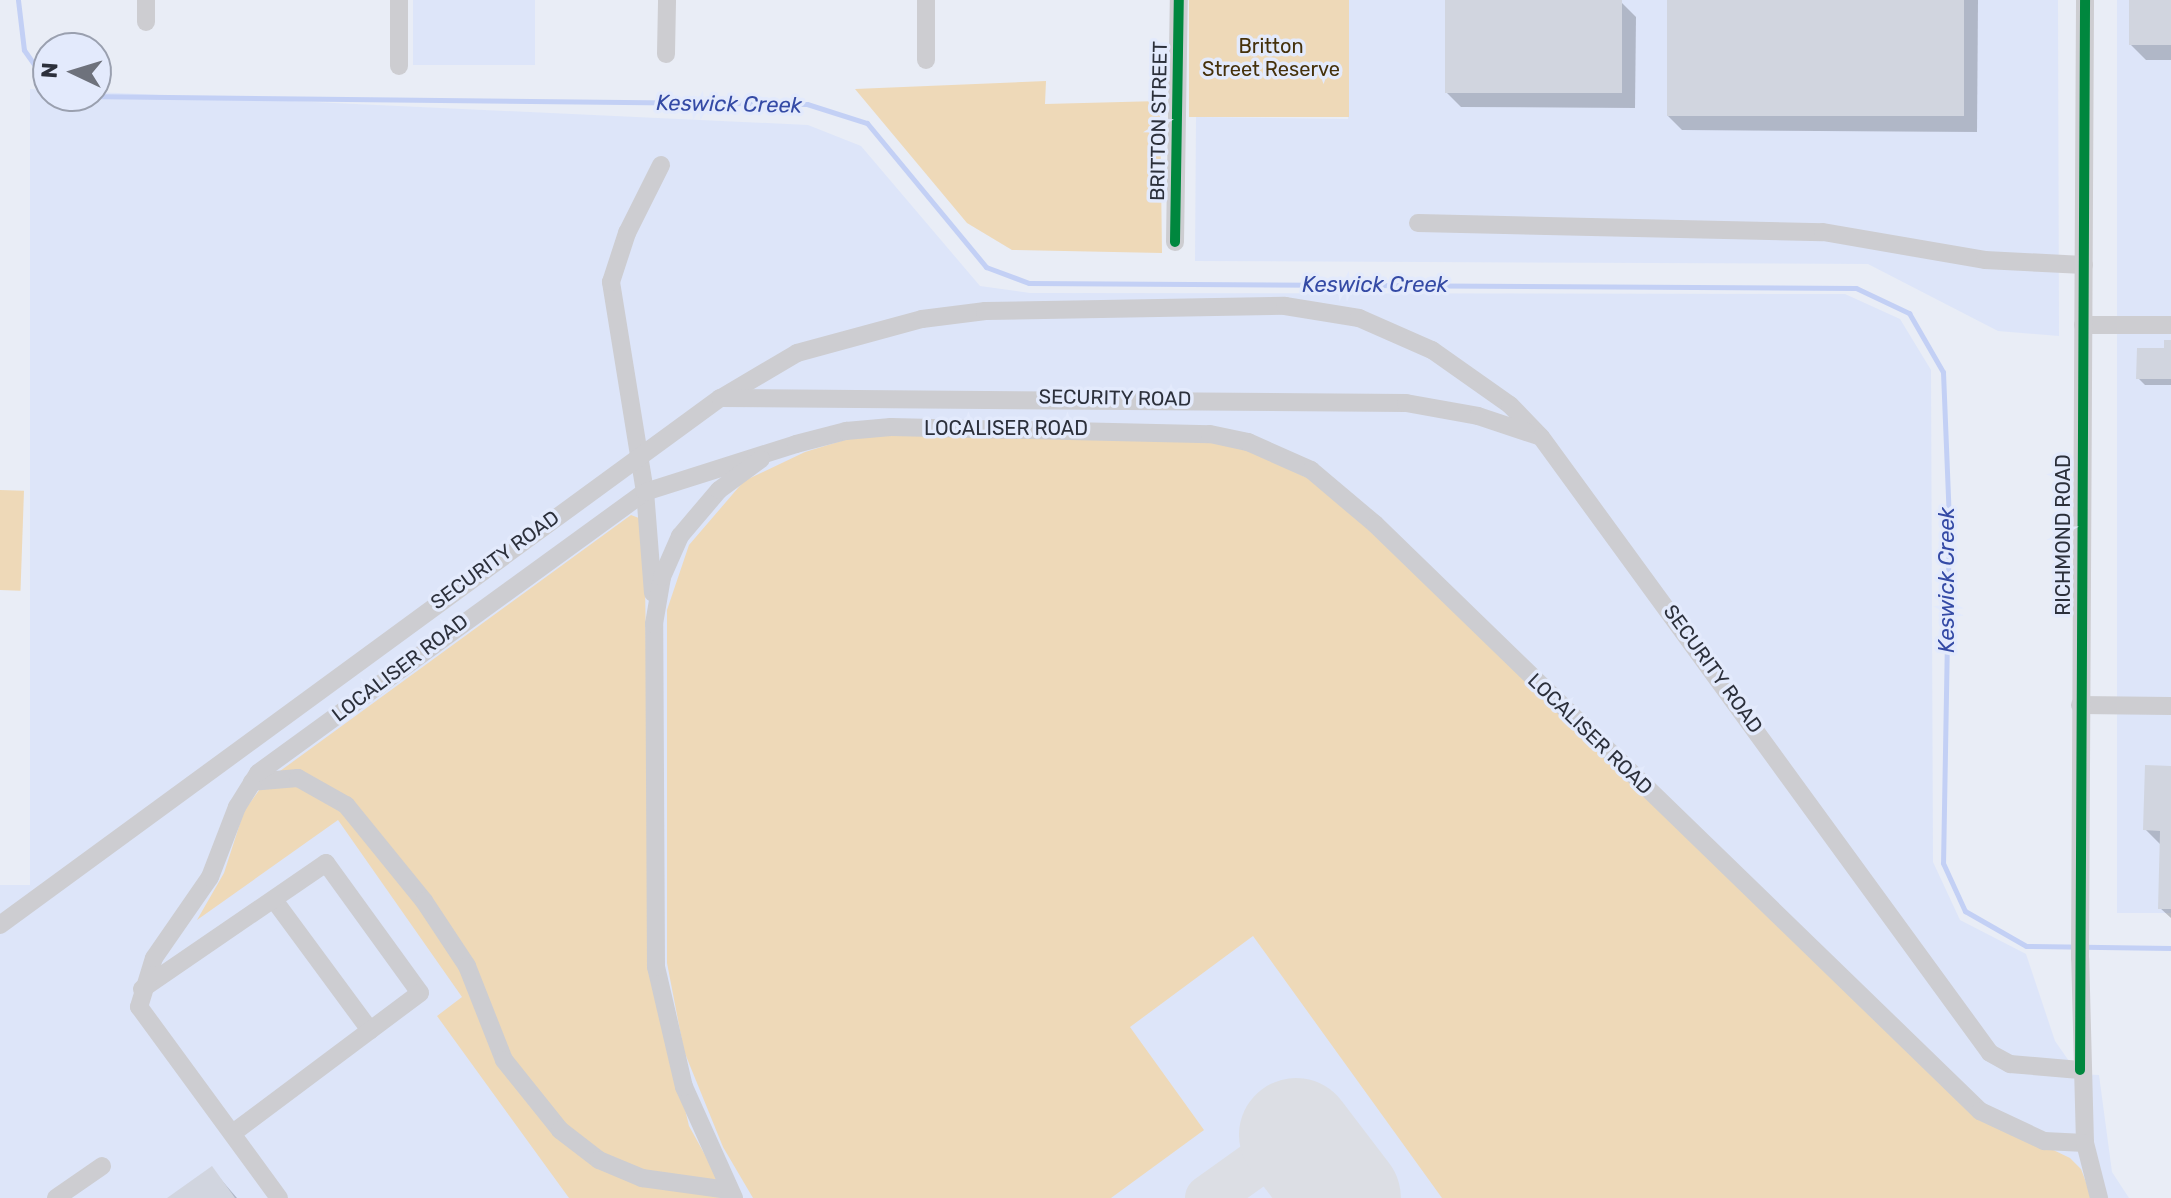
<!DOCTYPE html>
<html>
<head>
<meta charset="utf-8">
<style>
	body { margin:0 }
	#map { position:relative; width:2171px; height:1198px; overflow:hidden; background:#e9edf6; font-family:Rubik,sans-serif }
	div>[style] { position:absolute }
	.built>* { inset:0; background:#dde5f9; transform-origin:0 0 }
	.green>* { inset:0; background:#eed9b8; transform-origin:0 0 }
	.shadow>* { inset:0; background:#0003 }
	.stream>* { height:5px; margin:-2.5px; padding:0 2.5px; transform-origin:2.5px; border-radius:2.5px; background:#c3d0f5 }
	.taxiway>* { height:46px; margin:-23px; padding:0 23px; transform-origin:23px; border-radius:23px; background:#dcdee4 }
	.runway>* { height:114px; margin:-57px; padding:0 57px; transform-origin:57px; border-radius:57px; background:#dcdee4 }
	.building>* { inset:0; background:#d1d5df; transform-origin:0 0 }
	.minor>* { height:18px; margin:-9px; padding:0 9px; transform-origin:9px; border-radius:9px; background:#cdcdd1 }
	.cycleway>* { height:10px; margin:-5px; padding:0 5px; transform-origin:5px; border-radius:5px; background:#00873e }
	span { translate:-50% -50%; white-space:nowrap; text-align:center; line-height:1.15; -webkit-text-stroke:7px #e3eafc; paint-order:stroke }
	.park-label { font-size:20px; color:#45310b }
	.street-label { font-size:20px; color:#2c303b }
	.water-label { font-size:22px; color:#344aa5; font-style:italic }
	.north { position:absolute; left:32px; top:32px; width:80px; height:80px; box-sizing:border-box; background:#e3eafc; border:2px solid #9aa0af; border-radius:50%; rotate:274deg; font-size:22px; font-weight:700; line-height:32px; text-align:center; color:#2c303b }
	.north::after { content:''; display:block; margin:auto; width:28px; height:36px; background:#6e727c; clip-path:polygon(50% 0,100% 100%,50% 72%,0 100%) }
</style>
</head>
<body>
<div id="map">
	<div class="built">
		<i style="left:413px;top:0;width:122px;height:65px"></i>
		<i style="clip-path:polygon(1349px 0,2058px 0,2059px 336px,1998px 331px,1868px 264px,1195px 261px,1196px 117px,1348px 119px)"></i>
		<i style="left:2117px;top:0;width:54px;height:913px"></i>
		<i style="clip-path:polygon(30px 89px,48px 90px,48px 96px,96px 92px,808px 125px,861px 146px,980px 286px,1030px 293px,1845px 294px,1900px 319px,1931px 370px,1933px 862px,1960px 920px,2026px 954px,2055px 1041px,2078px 1074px,2099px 1075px,2112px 1172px,2129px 1198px,0 1198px,0 885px,30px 885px)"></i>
	</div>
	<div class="green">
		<i style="left:1189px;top:0;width:160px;height:117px"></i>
		<i style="clip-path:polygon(1046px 81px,1045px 104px,1160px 101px,1162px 253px,1012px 250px,967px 223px,855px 89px)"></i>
		<i style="clip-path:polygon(907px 434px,1176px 438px,1239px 446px,1329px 488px,1981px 1115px,2070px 1158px,2081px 1169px,2092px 1198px,1442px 1198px,1253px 936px,1130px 1027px,1204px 1130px,1111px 1198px,753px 1198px,723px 1147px,684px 1051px,667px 963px,667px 610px,689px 545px,744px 481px,805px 452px,851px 438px)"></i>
		<i style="left:0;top:490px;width:24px;height:100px;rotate:2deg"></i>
		<i style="clip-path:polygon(631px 515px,644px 520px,651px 964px,689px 1126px,729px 1198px,569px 1198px,437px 1016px,462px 997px,338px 820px,197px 920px,224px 873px,244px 811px,265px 782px)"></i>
	</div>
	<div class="shadow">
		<i style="clip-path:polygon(1669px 0,1978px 0,1977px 132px,1682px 130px,1667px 115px)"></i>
		<i style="clip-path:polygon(2131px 0,2171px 0,2171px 60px,2146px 60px,2131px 45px)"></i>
		<i style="clip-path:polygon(1621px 2px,1636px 17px,1635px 108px,1461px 107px,1446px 92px)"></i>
		<i style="clip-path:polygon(2171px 342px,2171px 385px,2145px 385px,2138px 378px)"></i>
		<i style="clip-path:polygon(2171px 768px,2171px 918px,2160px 908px,2160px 844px,2145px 829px)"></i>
		<i style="clip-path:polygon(212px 1169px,237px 1198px,171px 1198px)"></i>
	</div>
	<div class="stream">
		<i style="left:18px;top:0;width:50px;rotate:83.2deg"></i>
		<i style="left:24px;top:50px;width:42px;rotate:54.8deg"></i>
		<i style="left:82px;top:96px;width:725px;rotate:0.63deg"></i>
		<i style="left:807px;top:104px;width:63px;rotate:17.6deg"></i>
		<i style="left:867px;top:123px;width:187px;rotate:50.4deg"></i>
		<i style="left:986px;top:267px;width:46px;rotate:20.4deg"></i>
		<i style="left:1029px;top:283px;width:827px;rotate:0.35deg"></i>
		<i style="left:1856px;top:288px;width:59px;rotate:25.3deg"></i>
		<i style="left:1909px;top:313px;width:68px;rotate:60deg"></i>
		<i style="left:1943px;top:372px;width:150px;rotate:87.7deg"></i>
		<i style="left:1949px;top:522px;width:341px;rotate:91deg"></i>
		<i style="left:1943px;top:863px;width:53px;rotate:65.4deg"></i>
		<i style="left:1965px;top:911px;width:70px;rotate:29.8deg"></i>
		<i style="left:2026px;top:946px;width:145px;rotate:0.8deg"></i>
	</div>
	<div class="taxiway">
		<i style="left:1208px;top:1198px;width:108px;rotate:-35.6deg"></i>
	</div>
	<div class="runway">
		<i style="left:1296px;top:1135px;width:79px;rotate:52.7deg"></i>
	</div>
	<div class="building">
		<i style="left:1445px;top:0;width:177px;height:93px"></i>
		<i style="left:1667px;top:0;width:297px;height:116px"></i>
		<i style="left:2129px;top:0;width:42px;height:45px"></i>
		<i style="clip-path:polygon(2164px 340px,2171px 340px,2171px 379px,2136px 379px,2137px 348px,2164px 348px)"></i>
		<i style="clip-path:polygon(2145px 765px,2171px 766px,2171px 909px,2158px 909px,2160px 831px,2143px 830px)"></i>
		<i style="clip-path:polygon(212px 1166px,235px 1198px,167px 1198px)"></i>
	</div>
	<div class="minor">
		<i style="left:926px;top:0;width:60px;rotate:90deg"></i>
		<i style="left:146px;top:22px;width:22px;rotate:-90deg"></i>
		<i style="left:666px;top:54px;width:54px;rotate:-88.9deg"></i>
		<i style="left:399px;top:66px;width:66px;rotate:-90deg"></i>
		<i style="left:1418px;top:223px;width:405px;rotate:1.3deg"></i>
		<i style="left:1823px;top:232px;width:164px;rotate:9.8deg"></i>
		<i style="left:1985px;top:260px;width:99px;rotate:2.9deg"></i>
		<i style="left:1175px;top:242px;width:242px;rotate:-89.1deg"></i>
		<i style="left:2083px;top:325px;width:88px"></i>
		<i style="left:721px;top:398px;width:88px;rotate:-30.6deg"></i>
		<i style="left:797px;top:353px;width:130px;rotate:-15.2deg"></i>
		<i style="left:922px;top:319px;width:64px;rotate:-7.2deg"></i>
		<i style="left:985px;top:311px;width:300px;rotate:-1deg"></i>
		<i style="left:1285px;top:306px;width:75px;rotate:9.2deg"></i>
		<i style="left:1359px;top:318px;width:80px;rotate:23.7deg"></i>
		<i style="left:1432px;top:350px;width:95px;rotate:35.2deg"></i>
		<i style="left:1510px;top:405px;width:42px;rotate:46deg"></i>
		<i style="left:653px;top:593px;width:101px;rotate:-94.5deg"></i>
		<i style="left:645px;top:492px;width:213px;rotate:-99.2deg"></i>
		<i style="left:611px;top:282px;width:52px;rotate:-71.9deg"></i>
		<i style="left:627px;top:233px;width:76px;rotate:-63.4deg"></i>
		<i style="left:2080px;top:705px;width:91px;rotate:0.6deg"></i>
		<i style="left:252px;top:782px;width:46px;rotate:-5deg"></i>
		<i style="left:298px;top:778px;width:55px;rotate:29.4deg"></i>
		<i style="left:346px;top:805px;width:124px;rotate:50.9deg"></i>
		<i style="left:424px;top:901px;width:78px;rotate:56.5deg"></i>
		<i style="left:467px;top:966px;width:101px;rotate:68.5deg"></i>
		<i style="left:504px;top:1060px;width:90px;rotate:51.3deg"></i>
		<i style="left:560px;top:1130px;width:49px;rotate:37.6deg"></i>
		<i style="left:599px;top:1160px;width:47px;rotate:22.7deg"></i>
		<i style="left:642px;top:1178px;width:88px;rotate:7.9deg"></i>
		<i style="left:274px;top:900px;width:162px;rotate:53.6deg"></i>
		<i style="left:0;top:925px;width:892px;rotate:-36.2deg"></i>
		<i style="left:720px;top:398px;width:686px;rotate:0.42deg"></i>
		<i style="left:1406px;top:403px;width:73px;rotate:10.2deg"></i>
		<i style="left:1478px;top:416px;width:66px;rotate:18.4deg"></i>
		<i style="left:1541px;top:437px;width:762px;rotate:53.91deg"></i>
		<i style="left:1990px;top:1053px;width:23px;rotate:29deg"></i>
		<i style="left:2010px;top:1064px;width:70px;rotate:4.9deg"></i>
		<i style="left:142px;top:989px;width:223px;rotate:-34.4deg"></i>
		<i style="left:326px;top:863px;width:160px;rotate:54.1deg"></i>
		<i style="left:420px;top:993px;width:232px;rotate:143.2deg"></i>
		<i style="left:2085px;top:1143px;width:185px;rotate:-91.5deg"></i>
		<i style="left:2080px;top:958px;width:958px;rotate:-89.7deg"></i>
		<i style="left:56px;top:1198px;width:56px;rotate:-34.8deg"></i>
		<i style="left:279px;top:1198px;width:237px;rotate:-126.2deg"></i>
		<i style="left:139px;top:1007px;width:51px;rotate:-73deg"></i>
		<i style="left:154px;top:958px;width:98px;rotate:-55.3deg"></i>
		<i style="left:210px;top:877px;width:75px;rotate:-68.9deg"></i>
		<i style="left:237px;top:807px;width:40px;rotate:-58deg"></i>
		<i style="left:258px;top:773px;width:478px;rotate:-36deg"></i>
		<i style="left:645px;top:492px;width:158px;rotate:-17.6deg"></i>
		<i style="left:796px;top:444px;width:52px;rotate:-14.6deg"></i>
		<i style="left:846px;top:431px;width:45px;rotate:-5.1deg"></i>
		<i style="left:891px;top:427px;width:319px;rotate:1.3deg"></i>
		<i style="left:1210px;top:434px;width:39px;rotate:12deg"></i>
		<i style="left:1248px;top:442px;width:69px;rotate:24deg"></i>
		<i style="left:1311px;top:470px;width:84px;rotate:40.2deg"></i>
		<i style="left:1375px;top:524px;width:843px;rotate:44.13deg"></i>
		<i style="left:1980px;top:1111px;width:71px;rotate:25.1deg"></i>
		<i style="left:2044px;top:1141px;width:41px;rotate:2.8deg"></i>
		<i style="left:2085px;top:1143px;width:57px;rotate:75.7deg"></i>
		<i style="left:734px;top:1198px;width:122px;rotate:-114.2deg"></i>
		<i style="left:684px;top:1087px;width:123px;rotate:-103.1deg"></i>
		<i style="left:656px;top:967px;width:343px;rotate:-90.3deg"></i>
		<i style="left:654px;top:624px;width:48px;rotate:-80.3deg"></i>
		<i style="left:662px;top:577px;width:45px;rotate:-66.3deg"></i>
		<i style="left:680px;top:536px;width:60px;rotate:-49.7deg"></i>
		<i style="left:719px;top:490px;width:52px;rotate:-36.4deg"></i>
	</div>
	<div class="cycleway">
		<i style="left:1175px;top:242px;width:242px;rotate:-89.1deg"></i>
		<i style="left:2080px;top:1070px;width:1070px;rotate:-89.73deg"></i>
	</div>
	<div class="park-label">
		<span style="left:1271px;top:58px">Britton<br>Street Reserve</span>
	</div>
	<div class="street-label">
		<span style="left:1159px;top:121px;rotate:-89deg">BRITTON STREET</span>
		<span style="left:1115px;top:398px;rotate:1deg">SECURITY ROAD</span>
		<span style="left:1006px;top:428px">LOCALISER ROAD</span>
		<span style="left:2063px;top:535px;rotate:-90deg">RICHMOND ROAD</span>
		<span style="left:495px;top:560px;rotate:-36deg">SECURITY ROAD</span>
		<span style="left:400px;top:668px;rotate:-37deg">LOCALISER ROAD</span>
		<span style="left:1713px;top:669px;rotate:54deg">SECURITY ROAD</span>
		<span style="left:1590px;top:734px;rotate:44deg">LOCALISER ROAD</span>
	</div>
	<div class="water-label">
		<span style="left:729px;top:104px;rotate:1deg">Keswick Creek</span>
		<span style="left:1375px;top:285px">Keswick Creek</span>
		<span style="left:1947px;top:580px;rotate:-90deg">Keswick Creek</span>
	</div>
	<div class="north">N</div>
</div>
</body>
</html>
